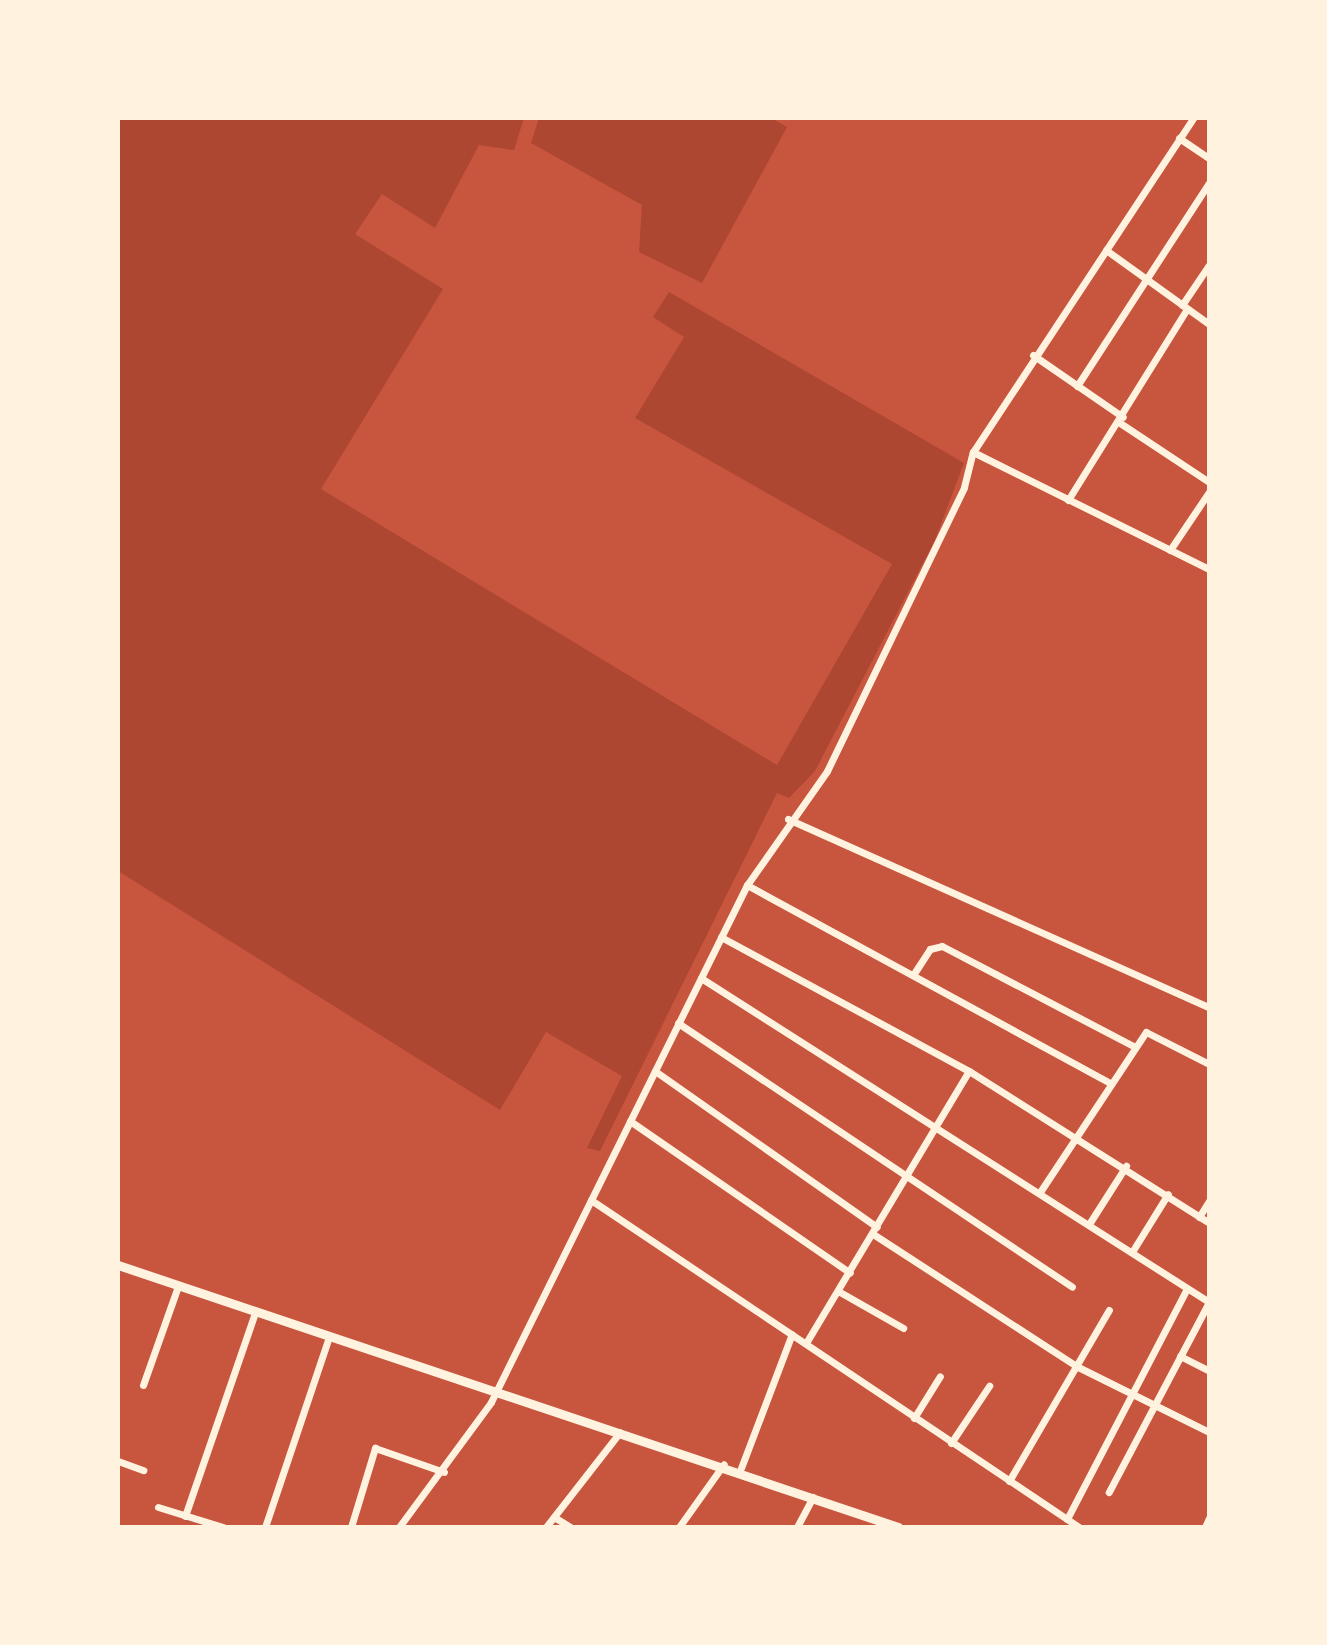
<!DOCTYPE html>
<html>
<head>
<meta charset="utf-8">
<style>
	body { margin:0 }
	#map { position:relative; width:1327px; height:1645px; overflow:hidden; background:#c8553d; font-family:"DM Sans",sans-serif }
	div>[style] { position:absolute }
	.green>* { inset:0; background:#ae4732 }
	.minor>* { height:7px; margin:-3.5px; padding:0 3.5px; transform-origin:3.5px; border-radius:3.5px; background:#fff3e0 }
	.tertiary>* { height:9px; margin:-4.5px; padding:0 4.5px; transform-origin:4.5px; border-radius:4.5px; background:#fff3e0 }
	span { translate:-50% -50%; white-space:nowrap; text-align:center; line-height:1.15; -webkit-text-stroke:7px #fff3e0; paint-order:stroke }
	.frame { position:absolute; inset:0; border:120px solid #fff3e0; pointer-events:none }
</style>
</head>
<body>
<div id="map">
	<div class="green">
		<i style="clip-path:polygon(118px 118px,524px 118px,514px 150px,479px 145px,435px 228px,382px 194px,355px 234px,443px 289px,321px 489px,777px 765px,892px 564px,635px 418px,684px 337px,653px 317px,669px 292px,964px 463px,935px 540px,815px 771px,789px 798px,777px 793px,600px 1151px,587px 1148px,622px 1076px,546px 1032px,500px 1110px,118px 871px)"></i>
		<i style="clip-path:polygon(539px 118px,771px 118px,787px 127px,702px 283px,639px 252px,642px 205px,531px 143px)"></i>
	</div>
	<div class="minor">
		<i style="left:1179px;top:138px;width:36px;rotate:34deg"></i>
		<i style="left:1106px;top:250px;width:127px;rotate:35.7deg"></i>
		<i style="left:1182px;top:305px;width:48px;rotate:-56deg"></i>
		<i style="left:1033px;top:355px;width:109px;rotate:34.6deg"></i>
		<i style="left:1077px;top:386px;width:242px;rotate:-57deg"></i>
		<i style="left:1120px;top:423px;width:107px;rotate:33.5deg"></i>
		<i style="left:973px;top:452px;width:263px;rotate:26.4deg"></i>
		<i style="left:1068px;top:500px;width:225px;rotate:-58.1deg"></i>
		<i style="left:1170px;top:550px;width:70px;rotate:-56.1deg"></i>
		<i style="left:788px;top:819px;width:461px;rotate:24.1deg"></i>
		<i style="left:747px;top:885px;width:413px;rotate:28.6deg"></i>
		<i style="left:721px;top:937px;width:282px;rotate:28.4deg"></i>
		<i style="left:969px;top:1071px;width:284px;rotate:32.3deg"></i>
		<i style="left:915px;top:972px;width:27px;rotate:-57deg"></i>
		<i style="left:930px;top:949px;width:12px;rotate:-14deg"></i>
		<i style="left:942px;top:946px;width:218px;rotate:27.6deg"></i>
		<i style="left:701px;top:978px;width:603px;rotate:32.53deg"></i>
		<i style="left:1209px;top:1302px;width:215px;rotate:117.8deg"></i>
		<i style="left:678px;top:1023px;width:474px;rotate:33.8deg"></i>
		<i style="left:655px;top:1071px;width:271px;rotate:35.1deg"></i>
		<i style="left:630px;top:1121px;width:267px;rotate:34.6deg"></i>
		<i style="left:1040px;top:1192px;width:192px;rotate:-56.5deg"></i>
		<i style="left:1146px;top:1032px;width:71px;rotate:26.9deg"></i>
		<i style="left:591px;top:1200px;width:587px;rotate:33.83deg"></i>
		<i style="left:1199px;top:1217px;width:19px;rotate:-58deg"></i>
		<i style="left:1089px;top:1224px;width:69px;rotate:-57.5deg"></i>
		<i style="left:873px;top:1234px;width:244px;rotate:33deg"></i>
		<i style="left:1078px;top:1367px;width:146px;rotate:26.4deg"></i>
		<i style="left:1132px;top:1252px;width:68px;rotate:-58.2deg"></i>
		<i style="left:838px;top:1291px;width:75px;rotate:29.6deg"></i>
		<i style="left:806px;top:1343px;width:317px;rotate:-59.1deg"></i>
		<i style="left:1180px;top:1356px;width:33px;rotate:27deg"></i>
		<i style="left:143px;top:1385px;width:105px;rotate:-70.5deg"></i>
		<i style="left:914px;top:1418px;width:49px;rotate:-58.2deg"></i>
		<i style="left:951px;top:1443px;width:69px;rotate:-56.3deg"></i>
		<i style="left:118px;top:1461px;width:27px;rotate:20deg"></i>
		<i style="left:741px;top:1468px;width:143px;rotate:-69.2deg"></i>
		<i style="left:1009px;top:1481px;width:198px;rotate:-59.7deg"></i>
		<i style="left:158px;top:1507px;width:68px;rotate:17.1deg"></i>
		<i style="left:185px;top:1516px;width:215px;rotate:-71deg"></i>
		<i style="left:554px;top:1517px;width:19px;rotate:32deg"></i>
		<i style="left:1067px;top:1519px;width:260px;rotate:-62.5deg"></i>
		<i style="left:265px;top:1527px;width:200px;rotate:-71.4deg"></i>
		<i style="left:351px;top:1527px;width:83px;rotate:-73.1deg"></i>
		<i style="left:375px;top:1448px;width:73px;rotate:19.2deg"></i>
		<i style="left:399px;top:1527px;width:155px;rotate:-53.6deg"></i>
		<i style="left:491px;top:1402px;width:577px;rotate:-63.66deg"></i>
		<i style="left:747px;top:885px;width:139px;rotate:-54.9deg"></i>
		<i style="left:827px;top:771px;width:315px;rotate:-64.2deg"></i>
		<i style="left:964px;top:487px;width:36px;rotate:-76deg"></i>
		<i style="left:973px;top:452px;width:400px;rotate:-56.6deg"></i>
		<i style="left:546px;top:1527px;width:120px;rotate:-52.1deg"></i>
		<i style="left:679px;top:1527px;width:77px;rotate:-54.5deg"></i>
		<i style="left:797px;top:1527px;width:34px;rotate:-62deg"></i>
		<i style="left:1205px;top:1527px;width:10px;rotate:-66deg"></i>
	</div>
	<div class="tertiary">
		<i style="left:118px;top:1265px;width:823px;rotate:18.57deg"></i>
	</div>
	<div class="frame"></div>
</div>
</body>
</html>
